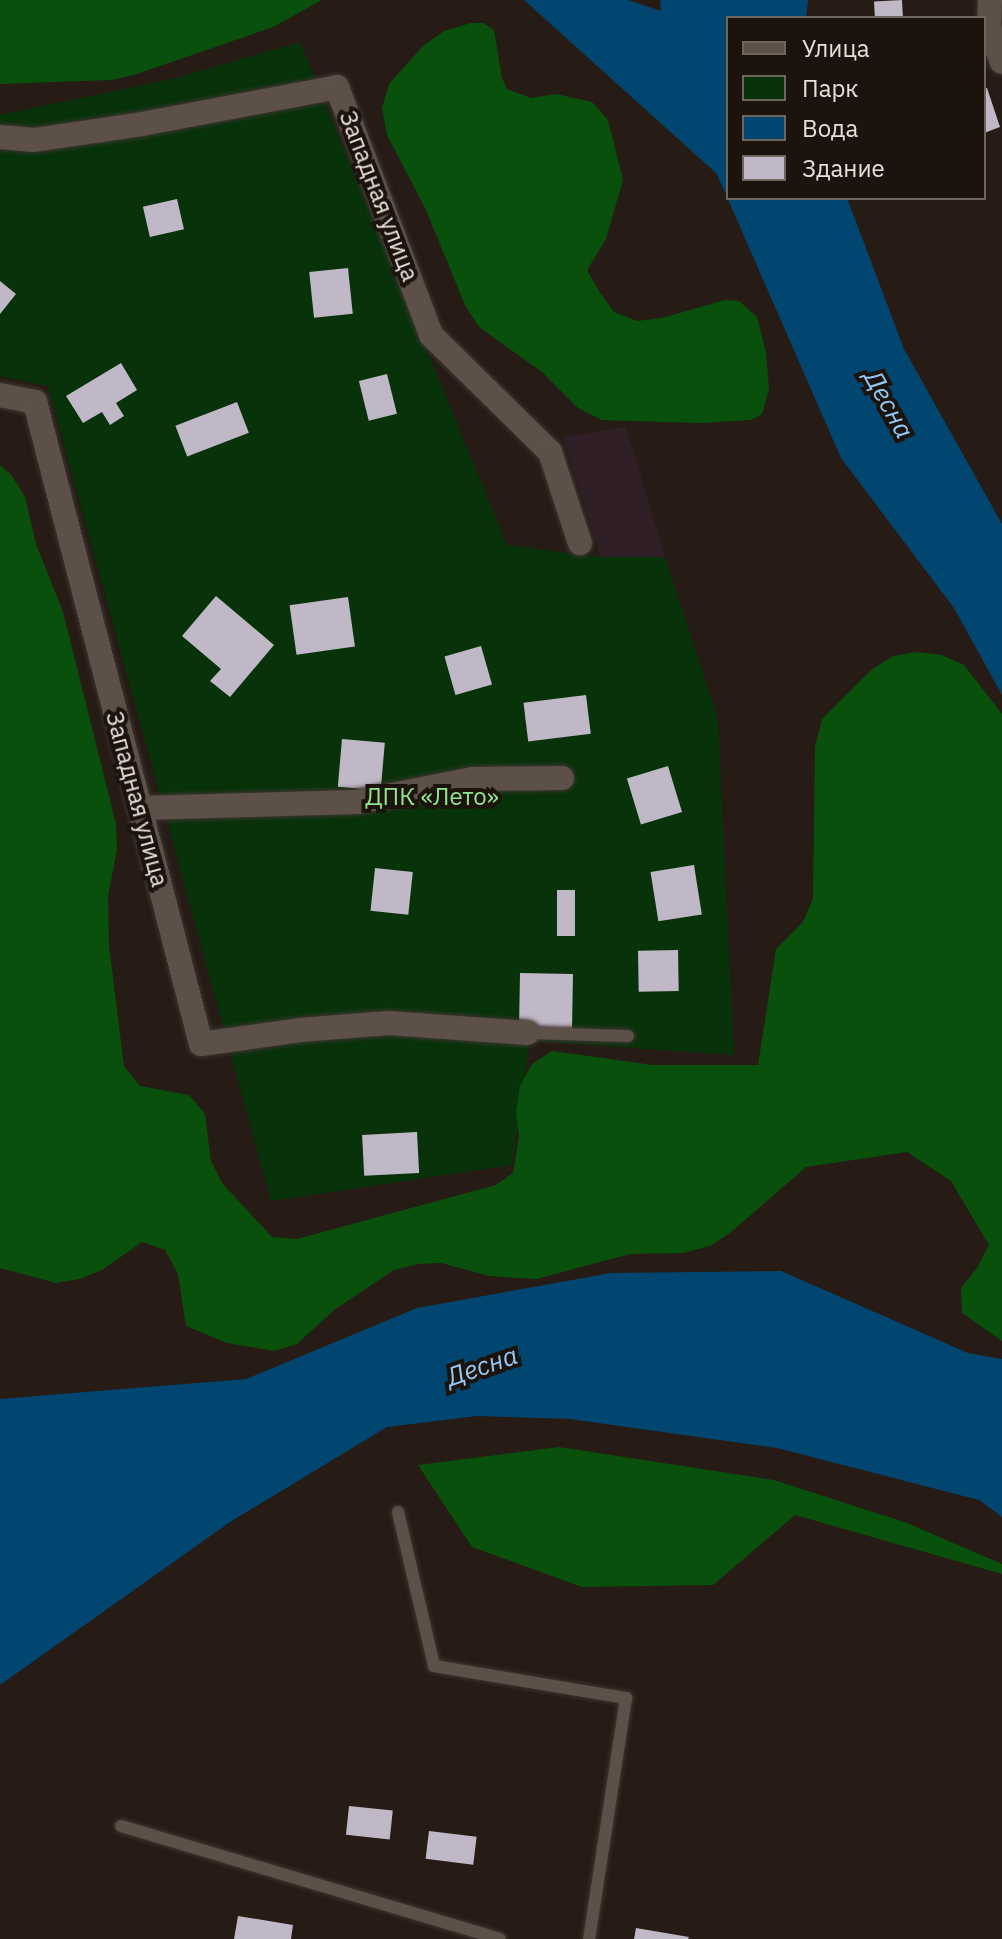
<!DOCTYPE html>
<html>
<head>
<meta charset="utf-8">
<style>
	body { margin:0 }
	#map { position:relative; width:1002px; height:1939px; overflow:hidden; background:#261c15; font-family:"IBM Plex Sans",sans-serif }
	div>[style] { position:absolute }
	.industrial>* { inset:0; background:#311f28 }
	.green>* { inset:0; background:#083209 }
	.forest>* { inset:0; background:#08500c }
	.water>* { inset:0; background:#004671 }
	.building>* { inset:0; background:#c0b8c6; transform-origin:0 0 }
	.roads { filter:drop-shadow(0 0 2px #3e3632) drop-shadow(0 0 2px #3e3632) }
	.service>* { height:12px; margin:-6px; padding:0 6px; transform-origin:6px; border-radius:6px; background:#5c5048 }
	.minor>* { height:24px; margin:-12px; padding:0 12px; transform-origin:12px; border-radius:12px; background:#5c5048 }
	span { translate:-50% -50%; white-space:nowrap; text-align:center; line-height:1.15; -webkit-text-stroke:8px #1c130c; paint-order:stroke }
	.street-label { font-size:24px; color:#e6dfda }
	.park-label { font-size:24px; color:#8fe68b }
	.water-label { font-size:26px; color:#90c9f8; font-style:italic }
	.legend { position:absolute; left:726px; top:16px; width:260px; height:184px; box-sizing:border-box; background:#1c130c; border:2px solid #6d655e; margin:0; padding:10px 14px; list-style:none; font-size:24px; color:#e6dfda }
	.legend li { display:flex; align-items:center; gap:16px; height:40px }
	.legend b { width:40px; border:2px solid #6d655e }
</style>
</head>
<body>
<div id="map">
	<div class="industrial">
		<i style="clip-path:polygon(626px 427px,665px 557px,601px 557px,563px 437px)"></i>
	</div>
	<div class="green">
		<i style="clip-path:polygon(300px 42px,507px 545px,601px 557px,665px 557px,718px 719px,734px 1055px,530px 1041px,512px 1165px,271px 1201px,48px 386px,0 376px,0 115px,176px 78px)"></i>
	</div>
	<div class="forest">
		<i style="clip-path:polygon(0 0,322px 0,273px 27px,137px 74px,112px 80px,0 84px)"></i>
		<i style="clip-path:polygon(471px 23px,483px 23px,494px 30px,502px 78px,507px 89px,531px 98px,556px 94px,592px 102px,608px 120px,623px 180px,606px 239px,587px 270px,599px 291px,614px 312px,637px 321px,662px 318px,725px 300px,739px 301px,757px 317px,766px 353px,769px 389px,762px 414px,751px 420px,700px 423px,602px 420px,578px 408px,542px 372px,479px 327px,465px 305px,426px 210px,387px 135px,382px 108px,389px 84px,423px 46px,444px 31px)"></i>
		<i style="clip-path:polygon(0 465px,12px 476px,25px 497px,36px 544px,63px 612px,116px 824px,117px 849px,108px 897px,109px 945px,124px 1066px,140px 1086px,189px 1095px,205px 1114px,211px 1161px,222px 1183px,272px 1237px,297px 1239px,496px 1185px,513px 1173px,519px 1136px,516px 1112px,520px 1086px,532px 1064px,552px 1051px,653px 1065px,758px 1065px,776px 949px,803px 922px,813px 899px,815px 746px,822px 719px,871px 670px,893px 656px,917px 652px,942px 655px,964px 665px,1002px 714px,1002px 1341px,962px 1313px,961px 1288px,977px 1268px,989px 1245px,951px 1181px,907px 1152px,806px 1167px,730px 1233px,710px 1246px,683px 1253px,630px 1254px,536px 1279px,489px 1276px,441px 1263px,418px 1264px,394px 1270px,334px 1310px,297px 1344px,275px 1351px,227px 1343px,186px 1326px,178px 1274px,165px 1250px,142px 1242px,102px 1270px,79px 1279px,56px 1283px,0 1268px)"></i>
		<i style="clip-path:polygon(559px 1447px,774px 1480px,907px 1523px,1002px 1564px,1002px 1574px,795px 1515px,713px 1585px,582px 1587px,472px 1547px,418px 1465px)"></i>
	</div>
	<div class="water">
		<i style="clip-path:polygon(524px 0,628px 0,661px 11px,660px 0,808px 0,806px 18px,728px 18px,728px 198px,847px 198px,904px 349px,1002px 524px,1002px 695px,954px 608px,841px 458px,717px 174px)"></i>
		<i style="clip-path:polygon(781px 1271px,968px 1353px,1002px 1359px,1002px 1517px,979px 1500px,777px 1448px,570px 1419px,477px 1416px,387px 1427px,230px 1522px,0 1685px,0 1399px,246px 1379px,417px 1308px,611px 1273px)"></i>
	</div>
	<div class="building">
		<i style="left:902px;top:0;width:18px;height:28px;rotate:87deg"></i>
		<i style="clip-path:polygon(987px 88px,1000px 127px,984px 133px,984px 89px)"></i>
		<i style="left:177px;top:199px;width:31px;height:35px;rotate:77deg"></i>
		<i style="left:348px;top:268px;width:46px;height:39px;rotate:84deg"></i>
		<i style="clip-path:polygon(0 281px,16px 294px,0 314px)"></i>
		<i style="clip-path:polygon(121px 363px,137px 390px,116px 403px,124px 416px,110px 425px,102px 412px,83px 423px,66px 396px)"></i>
		<i style="left:387px;top:374px;width:41px;height:29px;rotate:76deg"></i>
		<i style="left:237px;top:402px;width:33px;height:66px;rotate:69deg"></i>
		<i style="clip-path:polygon(216px 596px,274px 645px,230px 697px,210px 681px,221px 669px,182px 636px)"></i>
		<i style="left:348px;top:597px;width:50px;height:59px;rotate:82deg"></i>
		<i style="left:481px;top:646px;width:40px;height:38px;rotate:74deg"></i>
		<i style="left:586px;top:695px;width:39px;height:63px;rotate:83deg"></i>
		<i style="left:342px;top:739px;width:43px;height:48px;rotate:5deg"></i>
		<i style="left:668px;top:766px;width:48px;height:43px;rotate:73deg"></i>
		<i style="left:694px;top:865px;width:50px;height:44px;rotate:81deg"></i>
		<i style="left:375px;top:868px;width:38px;height:43px;rotate:6deg"></i>
		<i style="left:557px;top:890px;width:18px;height:46px"></i>
		<i style="left:678px;top:950px;width:41px;height:40px;rotate:89deg"></i>
		<i style="left:520px;top:973px;width:53px;height:56px;rotate:1deg"></i>
		<i style="left:417px;top:1132px;width:41px;height:55px;rotate:87deg"></i>
		<i style="left:349px;top:1806px;width:44px;height:29px;rotate:6deg"></i>
		<i style="left:429px;top:1831px;width:48px;height:28px;rotate:7deg"></i>
		<i style="clip-path:polygon(238px 1916px,293px 1925px,291px 1939px,234px 1939px)"></i>
		<i style="clip-path:polygon(636px 1928px,689px 1937px,688px 1939px,634px 1939px)"></i>
	</div>
	<div class="roads">
		<div class="service">
			<i style="left:528px;top:1033px;width:100px;rotate:1.7deg"></i>
			<i style="left:398px;top:1512px;width:158px;rotate:76.8deg"></i>
			<i style="left:434px;top:1666px;width:195px;rotate:9.5deg"></i>
			<i style="left:626px;top:1698px;width:244px;rotate:98.7deg"></i>
			<i style="left:121px;top:1826px;width:395px;rotate:16.6deg"></i>
		</div>
		<div class="minor">
			<i style="left:990px;top:0;width:27px;rotate:92deg"></i>
			<i style="left:989px;top:27px;width:37px;rotate:70deg"></i>
			<i style="left:0;top:137px;width:34px;rotate:5deg"></i>
			<i style="left:34px;top:140px;width:109px;rotate:-8.4deg"></i>
			<i style="left:142px;top:124px;width:198px;rotate:-10.7deg"></i>
			<i style="left:337px;top:87px;width:265px;rotate:69.2deg"></i>
			<i style="left:431px;top:335px;width:167px;rotate:44.5deg"></i>
			<i style="left:550px;top:452px;width:96px;rotate:71.8deg"></i>
			<i style="left:0;top:395px;width:36px;rotate:11deg"></i>
			<i style="left:35px;top:402px;width:663px;rotate:75.5deg"></i>
			<i style="left:201px;top:1044px;width:100px;rotate:-8deg"></i>
			<i style="left:300px;top:1030px;width:89px;rotate:-4.5deg"></i>
			<i style="left:389px;top:1023px;width:139px;rotate:4.1deg"></i>
			<i style="left:140px;top:808px;width:217px;rotate:-1.6deg"></i>
			<i style="left:357px;top:802px;width:118px;rotate:-11.2deg"></i>
			<i style="left:473px;top:779px;width:89px;rotate:-0.6deg"></i>
		</div>
	</div>
	<div class="street-label">
		<span style="left:379px;top:196px;rotate:69deg">Западная улица</span>
		<span style="left:137px;top:799px;rotate:75deg">Западная улица</span>
	</div>
	<div class="park-label">
		<span style="left:432px;top:797px">ДПК «Лето»</span>
	</div>
	<div class="water-label">
		<span style="left:889px;top:404px;rotate:61deg">Десна</span>
		<span style="left:482px;top:1366px;rotate:-19deg">Десна</span>
	</div>
	<ul class="legend">
	<li><b style="height:10px;background:#5c5048"></b>Улица</li>
	<li><b style="height:22px;background:#083209"></b>Парк</li>
	<li><b style="height:22px;background:#004671"></b>Вода</li>
	<li><b style="height:22px;background:#c0b8c6"></b>Здание</li>
	</ul>
</div>
</body>
</html>
